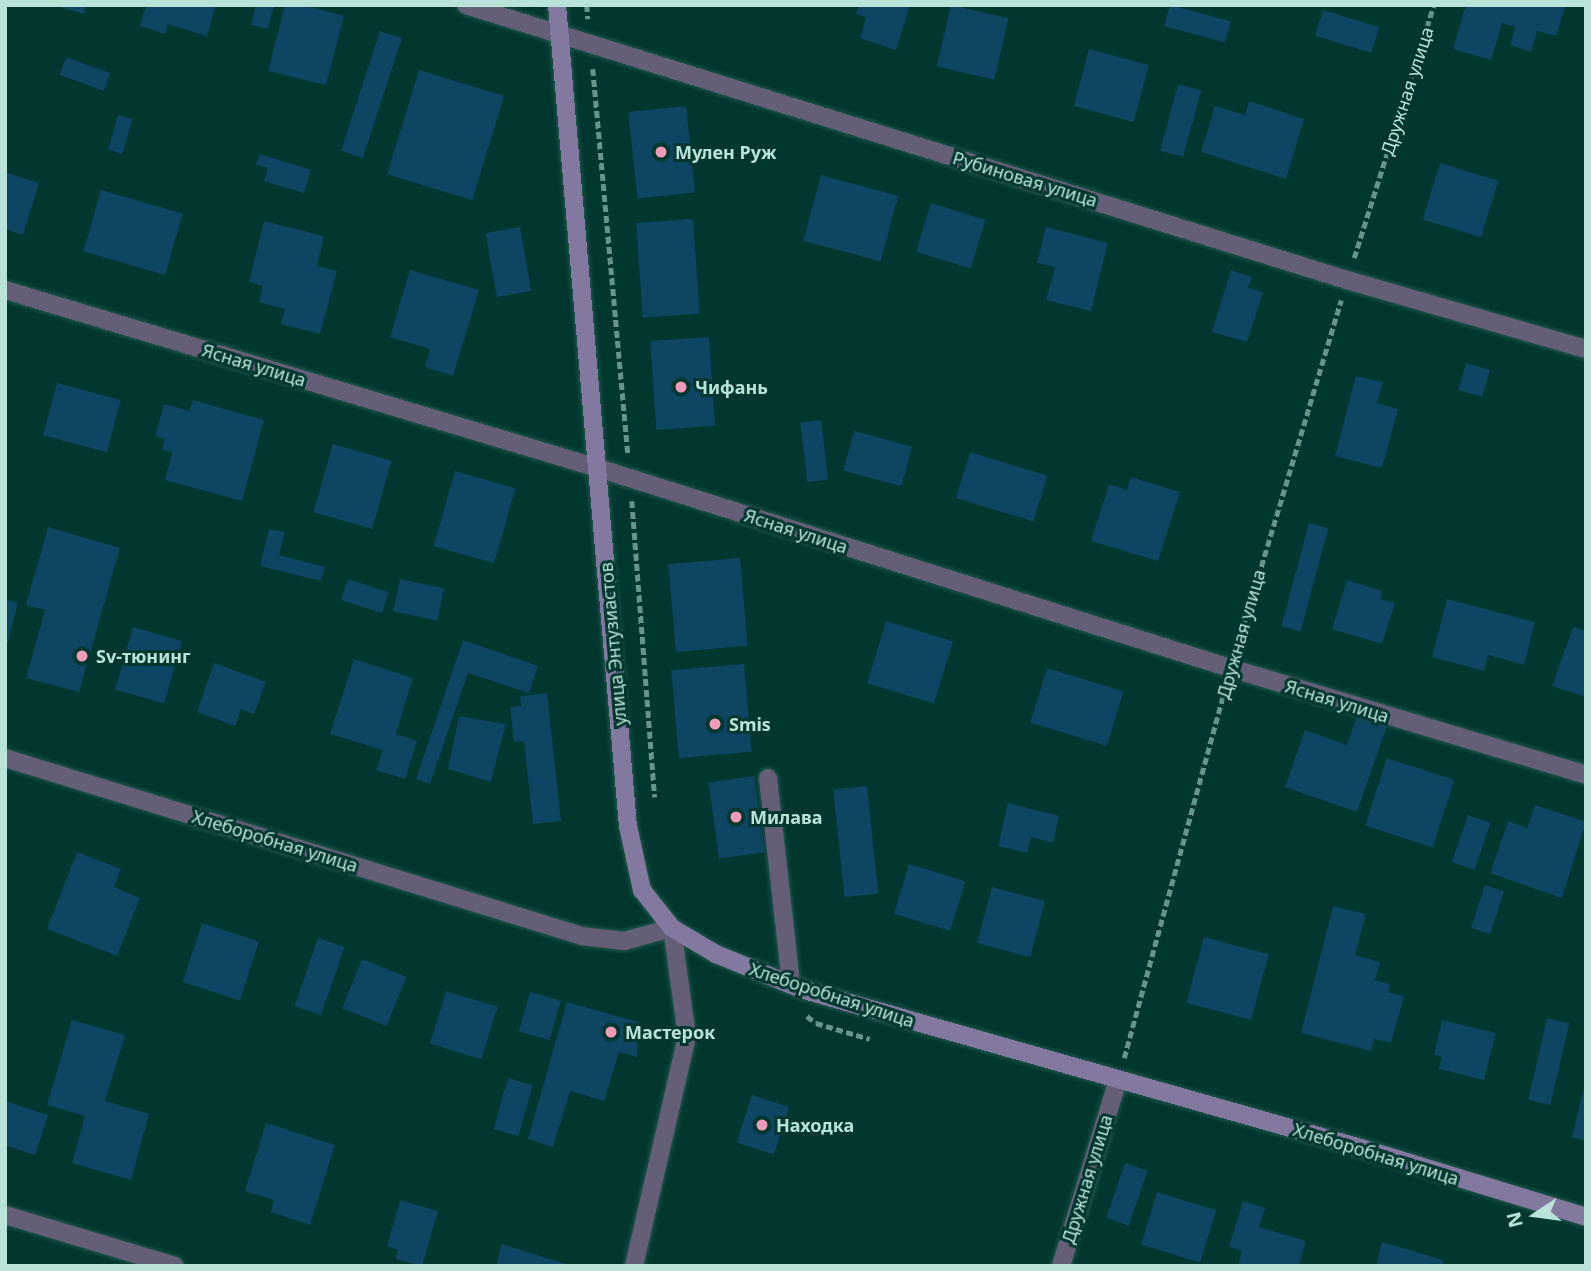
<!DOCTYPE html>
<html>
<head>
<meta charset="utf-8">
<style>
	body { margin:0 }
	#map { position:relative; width:1591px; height:1271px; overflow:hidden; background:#01372e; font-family:"Noto Sans",sans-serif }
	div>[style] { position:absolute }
	.building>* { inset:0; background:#0e4562; transform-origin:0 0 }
	.path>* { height:4.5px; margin-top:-2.25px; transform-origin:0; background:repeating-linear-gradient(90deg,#66958b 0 7px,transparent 0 10.5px) }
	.roads { filter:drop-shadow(0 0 2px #22564d) drop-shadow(0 0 2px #22564d) }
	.lane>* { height:18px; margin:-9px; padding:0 9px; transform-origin:9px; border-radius:9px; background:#655e77 }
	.street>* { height:18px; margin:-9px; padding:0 9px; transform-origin:9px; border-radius:9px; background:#655e77 }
	.secondary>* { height:18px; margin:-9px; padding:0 9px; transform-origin:9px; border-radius:9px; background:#8378a0 }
	.dots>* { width:19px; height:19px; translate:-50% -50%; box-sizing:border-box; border:4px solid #01372e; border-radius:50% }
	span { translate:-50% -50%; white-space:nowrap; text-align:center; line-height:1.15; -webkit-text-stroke:6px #01372e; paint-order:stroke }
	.street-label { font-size:18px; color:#b9e2d8 }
	.poi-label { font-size:18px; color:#b9e2d8; font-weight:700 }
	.left { translate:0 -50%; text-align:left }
	.frame { position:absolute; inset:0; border:7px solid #b9e2d8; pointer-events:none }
	.north { position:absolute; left:1500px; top:1180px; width:70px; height:70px; -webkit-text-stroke:5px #01372e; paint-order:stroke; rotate:257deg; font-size:19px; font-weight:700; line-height:28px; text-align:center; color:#b9e2d8 }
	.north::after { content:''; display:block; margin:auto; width:24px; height:32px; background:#b9e2d8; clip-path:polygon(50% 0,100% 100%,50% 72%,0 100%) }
</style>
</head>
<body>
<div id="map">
	<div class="building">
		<i style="clip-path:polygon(54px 5px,86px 5px,84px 14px)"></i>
		<i style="clip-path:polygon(146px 5px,216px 5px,207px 36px,168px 24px,165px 34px,140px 26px)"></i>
		<i style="clip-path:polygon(256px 5px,274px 5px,268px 29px,251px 25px)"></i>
		<i style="clip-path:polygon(285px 5px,303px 5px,344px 16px,326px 85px,268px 71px)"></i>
		<i style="clip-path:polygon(859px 5px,910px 5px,896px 50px,860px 38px,866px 17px,856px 14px)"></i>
		<i style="left:951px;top:5px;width:59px;height:63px;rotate:13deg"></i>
		<i style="left:1170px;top:5px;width:63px;height:22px;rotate:15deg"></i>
		<i style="clip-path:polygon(1466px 5px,1566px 5px,1556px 36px,1537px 31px,1531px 52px,1510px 45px,1516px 27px,1502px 23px,1491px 60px,1453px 49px)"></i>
		<i style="left:1323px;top:10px;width:59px;height:27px;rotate:17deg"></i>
		<i style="left:380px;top:31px;width:23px;height:126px;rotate:18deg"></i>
		<i style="left:1089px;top:49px;width:62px;height:59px;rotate:15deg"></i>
		<i style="left:66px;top:57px;width:47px;height:19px;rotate:20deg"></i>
		<i style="left:419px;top:70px;width:89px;height:109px;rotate:17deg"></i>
		<i style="left:1178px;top:84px;width:24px;height:69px;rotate:15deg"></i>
		<i style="clip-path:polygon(1249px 101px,1304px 119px,1286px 179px,1201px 152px,1215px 106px,1245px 115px)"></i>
		<i style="left:686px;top:106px;width:87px;height:58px;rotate:84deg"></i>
		<i style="left:118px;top:115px;width:15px;height:36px;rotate:16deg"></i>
		<i style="clip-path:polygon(260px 154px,311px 170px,304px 193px,264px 181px,268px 168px,256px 165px)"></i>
		<i style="left:1440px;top:163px;width:61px;height:59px;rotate:17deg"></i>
		<i style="clip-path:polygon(5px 172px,39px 183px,23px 235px,5px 229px)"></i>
		<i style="left:821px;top:175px;width:80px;height:68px;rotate:15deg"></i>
		<i style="left:101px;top:190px;width:85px;height:64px;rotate:16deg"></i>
		<i style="left:931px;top:203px;width:57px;height:51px;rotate:17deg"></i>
		<i style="left:693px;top:219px;width:95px;height:57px;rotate:86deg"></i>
		<i style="clip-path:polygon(264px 221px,324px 236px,317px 266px,337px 271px,320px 334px,281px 324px,285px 309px,259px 302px,263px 286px,249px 282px)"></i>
		<i style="left:520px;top:227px;width:65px;height:35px;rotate:80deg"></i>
		<i style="clip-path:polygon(1046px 227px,1108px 243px,1091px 311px,1046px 300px,1055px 267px,1037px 263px)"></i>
		<i style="clip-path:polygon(410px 270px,479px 290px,453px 376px,425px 367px,430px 349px,390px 337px)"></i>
		<i style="clip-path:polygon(1231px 270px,1252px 277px,1248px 288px,1263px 292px,1247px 342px,1212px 332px)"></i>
		<i style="left:709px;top:337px;width:89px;height:59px;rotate:86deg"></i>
		<i style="left:1466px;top:363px;width:25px;height:28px;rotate:16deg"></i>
		<i style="clip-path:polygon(1356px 376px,1383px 382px,1377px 403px,1398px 409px,1382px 468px,1335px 456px)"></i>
		<i style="left:57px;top:383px;width:66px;height:54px;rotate:15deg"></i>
		<i style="clip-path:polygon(193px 400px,264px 420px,242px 501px,165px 480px,172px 452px,162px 450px,165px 439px,155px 436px,164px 404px,190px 411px)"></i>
		<i style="left:821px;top:420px;width:60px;height:21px;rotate:83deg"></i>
		<i style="left:854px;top:431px;width:60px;height:41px;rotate:15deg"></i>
		<i style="left:333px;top:444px;width:61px;height:71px;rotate:16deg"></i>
		<i style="left:970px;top:452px;width:81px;height:48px;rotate:17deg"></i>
		<i style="left:455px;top:471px;width:63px;height:78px;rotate:16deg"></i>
		<i style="clip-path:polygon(1131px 477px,1180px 492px,1158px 561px,1091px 541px,1109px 484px,1127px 490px)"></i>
		<i style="left:1309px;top:523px;width:20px;height:107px;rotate:15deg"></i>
		<i style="clip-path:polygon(48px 527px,120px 548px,79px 692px,26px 678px,45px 610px,26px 605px)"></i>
		<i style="clip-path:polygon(269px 529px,285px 532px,279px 555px,325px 567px,321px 581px,260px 566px)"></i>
		<i style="left:740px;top:558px;width:88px;height:72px;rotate:85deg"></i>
		<i style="left:348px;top:579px;width:43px;height:22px;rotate:18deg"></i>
		<i style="left:400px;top:579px;width:45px;height:33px;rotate:12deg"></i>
		<i style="clip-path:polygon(1347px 580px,1382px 591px,1380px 599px,1395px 603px,1382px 644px,1332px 629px)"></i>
		<i style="clip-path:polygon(5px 599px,18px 603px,6px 648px,5px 648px)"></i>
		<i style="clip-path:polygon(1447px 599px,1535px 622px,1524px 665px,1488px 655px,1484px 671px,1432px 657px)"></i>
		<i style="left:886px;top:621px;width:70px;height:65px;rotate:17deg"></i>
		<i style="left:133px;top:627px;width:51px;height:65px;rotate:16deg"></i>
		<i style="clip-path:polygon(1573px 627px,1586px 631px,1586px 697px,1552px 686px)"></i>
		<i style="clip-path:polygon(463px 640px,538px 666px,529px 693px,468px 673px,430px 784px,416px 779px)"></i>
		<i style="clip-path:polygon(354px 659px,413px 678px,396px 734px,417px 741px,405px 779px,376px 770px,383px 750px,330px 734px)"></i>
		<i style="clip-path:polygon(214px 663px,266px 682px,254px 714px,241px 709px,235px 726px,197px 712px)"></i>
		<i style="left:744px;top:664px;width:88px;height:73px;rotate:85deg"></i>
		<i style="left:1047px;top:668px;width:80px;height:57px;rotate:17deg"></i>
		<i style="clip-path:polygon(547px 693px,561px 821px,533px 824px,524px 741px,514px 742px,510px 707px,521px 706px,520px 696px)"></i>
		<i style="clip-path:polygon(1357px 715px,1387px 726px,1357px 812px,1285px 787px,1305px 730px,1347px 745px)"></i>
		<i style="clip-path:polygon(459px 716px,506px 724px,491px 782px,448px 769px)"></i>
		<i style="left:1387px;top:758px;width:71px;height:71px;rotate:18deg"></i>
		<i style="left:754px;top:776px;width:77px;height:46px;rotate:82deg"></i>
		<i style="left:867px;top:786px;width:108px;height:34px;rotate:84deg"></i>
		<i style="clip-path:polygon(1008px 803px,1059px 816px,1053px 843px,1031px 837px,1027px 853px,998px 846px)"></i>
		<i style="clip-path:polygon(1535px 805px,1586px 822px,1562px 898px,1490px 873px,1508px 821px,1527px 828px)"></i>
		<i style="left:1468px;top:815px;width:24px;height:50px;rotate:19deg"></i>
		<i style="clip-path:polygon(77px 852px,121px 869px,114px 887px,140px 898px,117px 956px,47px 929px)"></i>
		<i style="left:909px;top:864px;width:59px;height:52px;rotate:17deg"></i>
		<i style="left:1485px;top:885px;width:20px;height:45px;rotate:18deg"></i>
		<i style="left:992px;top:887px;width:55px;height:58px;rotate:15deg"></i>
		<i style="clip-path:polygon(1333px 906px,1366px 914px,1355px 955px,1380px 962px,1375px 980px,1390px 984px,1388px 992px,1404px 996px,1391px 1043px,1374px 1039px,1371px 1051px,1301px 1033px)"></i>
		<i style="left:202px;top:923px;width:60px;height:62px;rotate:18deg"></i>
		<i style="left:1204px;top:937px;width:67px;height:68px;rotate:15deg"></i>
		<i style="left:318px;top:938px;width:28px;height:72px;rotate:19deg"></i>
		<i style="left:362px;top:959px;width:48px;height:53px;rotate:22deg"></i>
		<i style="left:446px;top:991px;width:54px;height:55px;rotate:17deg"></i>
		<i style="left:530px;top:992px;width:32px;height:41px;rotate:16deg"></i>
		<i style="clip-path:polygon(567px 1002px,638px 1022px,637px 1057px,619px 1052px,604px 1101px,570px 1091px,553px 1147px,528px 1139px)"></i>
		<i style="left:1547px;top:1018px;width:23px;height:84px;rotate:13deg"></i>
		<i style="clip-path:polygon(72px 1020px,125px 1035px,105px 1101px,149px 1114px,131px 1180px,72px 1163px,85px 1116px,47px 1105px)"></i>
		<i style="clip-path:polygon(1442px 1020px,1496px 1033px,1484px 1080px,1439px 1069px,1442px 1057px,1434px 1055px)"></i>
		<i style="left:508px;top:1078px;width:26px;height:53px;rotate:16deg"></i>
		<i style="clip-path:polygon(1585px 1083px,1586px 1083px,1586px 1141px,1572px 1137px)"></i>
		<i style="left:752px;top:1095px;width:39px;height:50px;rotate:18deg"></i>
		<i style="clip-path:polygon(5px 1101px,48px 1115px,35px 1155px,5px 1145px)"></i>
		<i style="clip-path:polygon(266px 1123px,335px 1145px,310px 1225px,271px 1212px,274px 1200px,245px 1191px)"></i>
		<i style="left:1125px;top:1163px;width:24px;height:58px;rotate:19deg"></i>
		<i style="left:1157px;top:1192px;width:62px;height:55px;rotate:17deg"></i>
		<i style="clip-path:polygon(400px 1200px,438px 1211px,422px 1266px,396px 1259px,398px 1250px,387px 1246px)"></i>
		<i style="clip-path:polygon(1243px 1201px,1265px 1208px,1259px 1227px,1306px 1241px,1299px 1266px,1238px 1266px,1242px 1251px,1229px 1247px)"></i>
		<i style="clip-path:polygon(1382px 1242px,1443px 1260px,1442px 1266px,1376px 1266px)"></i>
		<i style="clip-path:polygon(502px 1244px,569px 1265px,569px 1266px,496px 1266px)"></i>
	</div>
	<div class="path">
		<i style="left:587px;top:5px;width:14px;rotate:86deg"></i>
		<i style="left:593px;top:69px;width:387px;rotate:84.8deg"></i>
		<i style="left:1354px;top:258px;width:265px;rotate:-72.5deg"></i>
		<i style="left:632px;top:501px;width:297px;rotate:85.6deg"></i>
		<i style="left:1237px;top:647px;width:362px;rotate:-73.3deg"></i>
		<i style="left:807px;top:1016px;width:11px;rotate:38deg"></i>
		<i style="left:816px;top:1023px;width:56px;rotate:16.5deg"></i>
		<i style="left:1124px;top:1058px;width:383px;rotate:-74.7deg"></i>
	</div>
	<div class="roads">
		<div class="lane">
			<i style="left:768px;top:778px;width:207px;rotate:83.6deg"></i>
			<i style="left:634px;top:1266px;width:236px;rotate:-77deg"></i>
			<i style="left:687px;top:1036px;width:109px;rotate:-97.9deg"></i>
		</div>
		<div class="street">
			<i style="left:466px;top:5px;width:923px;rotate:17.34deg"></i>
			<i style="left:1347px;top:280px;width:249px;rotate:16.1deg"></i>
			<i style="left:5px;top:290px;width:619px;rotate:16.71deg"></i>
			<i style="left:598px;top:468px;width:663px;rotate:17.56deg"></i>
			<i style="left:1230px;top:668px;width:372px;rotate:16.7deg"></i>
			<i style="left:5px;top:758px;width:604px;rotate:17.14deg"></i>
			<i style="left:582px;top:936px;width:42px;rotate:6.8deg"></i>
			<i style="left:624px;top:941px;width:50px;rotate:-15.2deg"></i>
			<i style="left:5px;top:1215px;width:177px;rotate:16.7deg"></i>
			<i style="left:1061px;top:1266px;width:195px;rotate:-73deg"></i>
		</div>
		<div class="secondary">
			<i style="left:557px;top:5px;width:824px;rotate:85.06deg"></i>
			<i style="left:628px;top:826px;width:66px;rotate:77.7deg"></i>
			<i style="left:642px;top:890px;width:48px;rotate:51.7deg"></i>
			<i style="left:672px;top:928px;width:51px;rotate:30.6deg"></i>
			<i style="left:716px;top:954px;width:95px;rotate:22.2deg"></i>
			<i style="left:804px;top:990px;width:579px;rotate:15.84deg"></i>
			<i style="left:1361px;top:1148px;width:235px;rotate:17deg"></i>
		</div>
	</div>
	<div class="dots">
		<i style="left:661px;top:152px;background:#ef9ab7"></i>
		<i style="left:681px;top:387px;background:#ef9ab7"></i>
		<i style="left:82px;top:656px;background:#ef9ab7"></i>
		<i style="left:715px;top:724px;background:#ef9ab7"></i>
		<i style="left:736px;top:817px;background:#ef9ab7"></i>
		<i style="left:611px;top:1032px;background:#ef9ab7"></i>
		<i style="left:762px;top:1125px;background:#ef9ab7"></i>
	</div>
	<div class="street-label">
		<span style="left:1407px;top:91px;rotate:-72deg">Дружная улица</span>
		<span style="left:1025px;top:179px;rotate:17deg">Рубиновая улица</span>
		<span style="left:254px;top:365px;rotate:17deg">Ясная улица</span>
		<span style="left:796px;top:531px;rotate:18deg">Ясная улица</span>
		<span style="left:1241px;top:634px;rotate:-74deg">Дружная улица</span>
		<span style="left:613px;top:644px;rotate:-95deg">улица Энтузиастов</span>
		<span style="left:1337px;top:701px;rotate:17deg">Ясная улица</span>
		<span style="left:275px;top:841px;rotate:17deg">Хлеборобная улица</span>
		<span style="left:832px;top:995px;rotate:18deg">Хлеборобная улица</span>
		<span style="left:1376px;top:1154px;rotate:17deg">Хлеборобная улица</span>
		<span style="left:1087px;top:1179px;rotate:-73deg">Дружная улица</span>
	</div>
	<div class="poi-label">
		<span class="left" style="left:675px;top:152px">Мулен Руж</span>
		<span class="left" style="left:695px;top:387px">Чифань</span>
		<span class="left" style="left:96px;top:656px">Sv-тюнинг</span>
		<span class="left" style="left:729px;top:724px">Smis</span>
		<span class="left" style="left:750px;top:817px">Милава</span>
		<span class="left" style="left:625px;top:1032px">Мастерок</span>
		<span class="left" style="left:776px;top:1125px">Находка</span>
	</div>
	<div class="frame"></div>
	<div class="north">N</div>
</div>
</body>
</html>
